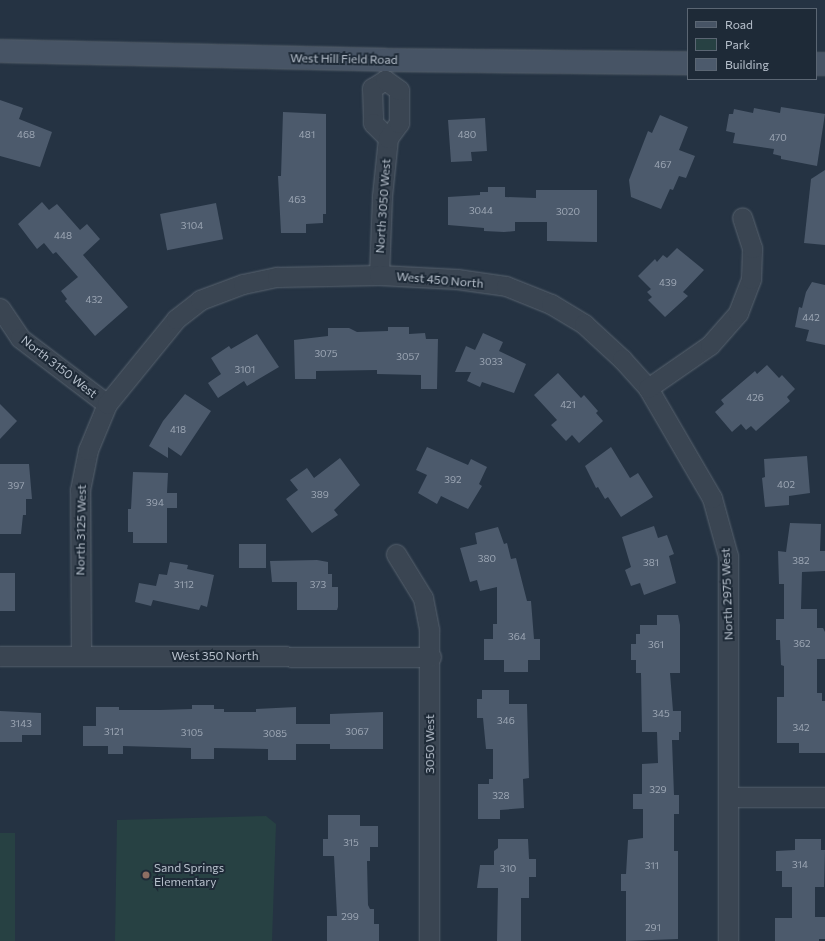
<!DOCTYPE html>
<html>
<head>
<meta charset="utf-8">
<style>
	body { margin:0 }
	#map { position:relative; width:825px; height:941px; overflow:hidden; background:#253343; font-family:Commissioner,sans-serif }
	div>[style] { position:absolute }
	.green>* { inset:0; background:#274143; transform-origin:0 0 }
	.building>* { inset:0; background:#4c5a6c; transform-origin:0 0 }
	.roads { filter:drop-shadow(0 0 1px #58636f) drop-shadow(0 0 1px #58636f) }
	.street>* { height:19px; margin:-9.5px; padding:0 9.5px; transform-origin:9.5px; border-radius:9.5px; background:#3a4552 }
	.secondary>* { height:22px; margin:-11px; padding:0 11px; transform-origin:11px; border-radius:11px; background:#475465 }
	.dots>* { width:11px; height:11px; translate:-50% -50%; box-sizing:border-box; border:2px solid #1e2a37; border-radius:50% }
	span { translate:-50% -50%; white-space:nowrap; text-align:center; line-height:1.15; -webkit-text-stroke:4px #1e2a37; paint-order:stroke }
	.number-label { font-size:10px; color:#9ca6b4 }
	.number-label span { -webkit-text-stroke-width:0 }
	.street-label { font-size:12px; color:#b7c0cc }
	.poi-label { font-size:12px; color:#b7c0cc }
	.left { translate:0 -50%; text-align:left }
	.legend { position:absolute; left:687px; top:8px; width:130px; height:72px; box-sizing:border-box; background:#1e2a37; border:1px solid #5b6673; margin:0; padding:5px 7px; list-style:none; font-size:12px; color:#b7c0cc }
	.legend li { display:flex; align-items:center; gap:8px; height:20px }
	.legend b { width:20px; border:1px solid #5b6673 }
</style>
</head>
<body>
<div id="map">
	<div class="green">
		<i style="clip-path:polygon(266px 816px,276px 824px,272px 941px,115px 941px,117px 820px)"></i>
		<i style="left:0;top:833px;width:15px;height:108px"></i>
	</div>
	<div class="building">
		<i style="clip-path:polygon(0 100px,23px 108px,19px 119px,52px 132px,40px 167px,0 156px)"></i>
		<i style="clip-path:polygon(781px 107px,825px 114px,817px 166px,781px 159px,781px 156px,773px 154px,774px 149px,733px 143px,735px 133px,726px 131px,729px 114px,733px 114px,734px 109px,753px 113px,754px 108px,780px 113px)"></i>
		<i style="clip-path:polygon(283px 112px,326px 114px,326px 214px,323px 214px,323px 223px,306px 224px,306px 233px,281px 233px,278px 176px,281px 176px)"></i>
		<i style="clip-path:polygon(660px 115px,688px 127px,679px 150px,695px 156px,686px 178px,679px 176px,673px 190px,670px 189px,661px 209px,631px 197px,629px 180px,648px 131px,652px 133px)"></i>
		<i style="clip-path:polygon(485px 118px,487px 151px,471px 152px,472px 161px,451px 162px,448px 120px)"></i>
		<i style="clip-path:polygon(825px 170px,825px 245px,804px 243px,811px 179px)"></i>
		<i style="clip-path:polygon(488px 187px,505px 187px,505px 197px,536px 198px,536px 190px,597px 190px,597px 242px,547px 241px,547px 222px,515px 222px,515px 231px,504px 232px,484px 231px,484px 228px,448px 225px,448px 197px,480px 195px,480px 192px,488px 192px)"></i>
		<i style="clip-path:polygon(42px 202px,49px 210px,57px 204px,80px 230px,87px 224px,100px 239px,83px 255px,128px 307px,95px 336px,65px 301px,67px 299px,61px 291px,78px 277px,56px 252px,53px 254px,44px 243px,37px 249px,18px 224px)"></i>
		<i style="left:216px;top:203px;width:37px;height:57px;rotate:79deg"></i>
		<i style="clip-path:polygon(677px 248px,704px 270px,683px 292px,688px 296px,665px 317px,648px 300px,652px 297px,647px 292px,651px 289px,638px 276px,655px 259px,657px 262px,663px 255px,667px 258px)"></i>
		<i style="clip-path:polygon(812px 282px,825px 285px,825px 345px,806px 341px,809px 330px,795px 327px,799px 307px,802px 308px,806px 292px)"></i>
		<i style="clip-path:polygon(388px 327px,409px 327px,409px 334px,425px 333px,426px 339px,438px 339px,437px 389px,421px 389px,421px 375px,377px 374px,377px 370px,316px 371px,316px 379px,295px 379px,294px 340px,328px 336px,328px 328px,349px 328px,357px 332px,388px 331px)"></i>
		<i style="clip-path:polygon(483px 333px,503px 342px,499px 351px,526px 364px,514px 393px,482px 382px,480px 387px,467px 381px,471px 372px,455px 372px,466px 346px,475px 350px)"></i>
		<i style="clip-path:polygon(257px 334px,279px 367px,247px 386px,244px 381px,218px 398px,208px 383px,221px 374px,211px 358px,229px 346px,231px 349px)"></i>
		<i style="clip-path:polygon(767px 365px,779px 378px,782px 375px,795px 389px,787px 397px,790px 401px,756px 431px,751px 426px,746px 430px,741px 424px,732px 432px,715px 412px,724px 404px,721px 400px,755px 371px,757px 374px)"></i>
		<i style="clip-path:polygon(558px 373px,581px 398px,584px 395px,598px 411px,596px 413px,603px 421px,579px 443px,572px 435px,566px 441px,551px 425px,557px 420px,534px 395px)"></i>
		<i style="clip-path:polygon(185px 394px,211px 411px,181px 456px,168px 447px,168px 458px,149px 446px,163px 421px)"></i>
		<i style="clip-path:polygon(0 404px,17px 421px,0 439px)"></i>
		<i style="clip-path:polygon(427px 447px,468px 465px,471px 459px,487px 467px,479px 484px,482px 486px,468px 509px,441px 496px,437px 504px,418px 493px,427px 475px,416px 470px)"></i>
		<i style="clip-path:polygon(611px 447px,630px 478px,638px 473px,653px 497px,621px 517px,608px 497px,605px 499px,598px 487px,596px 488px,585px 466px)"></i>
		<i style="clip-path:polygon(807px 456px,810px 493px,789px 496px,789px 505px,765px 507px,762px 478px,765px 477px,764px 459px)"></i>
		<i style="clip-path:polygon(340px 458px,360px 485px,334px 510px,338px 515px,312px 533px,286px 499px,298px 490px,290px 480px,307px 468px,314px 478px)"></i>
		<i style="clip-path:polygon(0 464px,29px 464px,32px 499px,26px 499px,26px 515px,23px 515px,21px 534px,0 534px)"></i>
		<i style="clip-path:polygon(133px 472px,168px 473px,167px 493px,177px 493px,177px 508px,167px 508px,167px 543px,133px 543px,133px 532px,128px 532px,128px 509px,131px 509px)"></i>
		<i style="clip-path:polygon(790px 523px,821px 524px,820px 551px,825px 551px,825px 571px,802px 572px,801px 609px,817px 609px,817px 628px,823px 628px,825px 632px,825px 659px,817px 659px,817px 693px,822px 693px,822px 701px,825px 701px,825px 753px,799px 753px,799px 743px,777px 743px,777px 697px,784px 697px,784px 666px,781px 665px,780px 640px,776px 640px,776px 619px,784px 619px,784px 584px,779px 584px,778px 551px,786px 552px)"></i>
		<i style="clip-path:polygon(654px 526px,658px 538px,667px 535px,674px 554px,669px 556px,676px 583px,644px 595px,640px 583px,631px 586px,625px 570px,631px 567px,622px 537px)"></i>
		<i style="clip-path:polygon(498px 527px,504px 544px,507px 543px,511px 559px,516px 558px,527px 601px,531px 601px,534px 639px,540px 639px,540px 660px,528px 660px,528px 672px,504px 672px,504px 660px,484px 660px,484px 639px,493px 639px,493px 624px,497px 624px,497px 587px,480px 591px,477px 580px,470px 582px,460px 548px,477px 544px,475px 533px)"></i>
		<i style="left:239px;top:544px;width:27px;height:24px"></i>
		<i style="clip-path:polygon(317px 560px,328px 562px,328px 574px,332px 574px,332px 587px,338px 587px,338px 607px,337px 610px,297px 610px,297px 582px,272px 582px,270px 561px)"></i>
		<i style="clip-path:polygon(170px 562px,188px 565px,187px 569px,214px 575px,207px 607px,201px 605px,199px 610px,153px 600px,151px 606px,135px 602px,139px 583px,156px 586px,159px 574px,167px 575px)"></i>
		<i style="left:0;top:573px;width:15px;height:38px"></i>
		<i style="clip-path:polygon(657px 615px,678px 615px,680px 625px,680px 673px,670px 673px,673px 711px,681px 711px,681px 732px,679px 732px,679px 740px,672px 740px,674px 795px,679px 795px,679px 814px,674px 814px,674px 851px,678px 851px,678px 939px,626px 941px,626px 891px,621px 891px,621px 874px,626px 874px,628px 840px,643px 838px,643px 809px,633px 809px,633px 794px,642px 794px,642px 764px,658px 763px,657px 732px,642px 732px,641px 673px,636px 673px,636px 660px,631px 660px,631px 644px,636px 644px,636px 634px,640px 634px,640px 625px,657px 625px)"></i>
		<i style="clip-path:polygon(482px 690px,509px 690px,509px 704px,527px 704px,529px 778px,523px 779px,524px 808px,500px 810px,500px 819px,478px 819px,478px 784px,489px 784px,489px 779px,493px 779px,493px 749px,486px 749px,483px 718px,477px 718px,477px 699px,482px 699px)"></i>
		<i style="clip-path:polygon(192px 705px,214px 705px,214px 709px,224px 709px,224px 712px,256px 712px,256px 709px,296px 707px,296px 724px,330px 724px,330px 714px,383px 712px,383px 749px,330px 749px,330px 744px,296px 744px,296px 760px,268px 760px,268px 749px,214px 748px,214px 759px,191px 759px,191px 748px,123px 746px,123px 754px,108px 754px,108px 746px,83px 746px,83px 726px,96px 726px,96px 707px,119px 707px,119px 710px,160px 710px,192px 709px)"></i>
		<i style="clip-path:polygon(0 711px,41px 713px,41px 735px,22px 735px,22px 742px,0 742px)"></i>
		<i style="clip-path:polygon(328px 815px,360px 815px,360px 826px,378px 826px,378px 847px,370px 847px,370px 861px,367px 861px,368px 905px,370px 909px,374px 909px,374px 924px,379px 924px,379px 941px,327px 941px,327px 916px,337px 916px,334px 856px,323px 856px,323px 839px,328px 839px)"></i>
		<i style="clip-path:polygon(498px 839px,528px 839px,529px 859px,536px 859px,536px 877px,529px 877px,529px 898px,521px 898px,521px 941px,497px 941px,498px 888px,477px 888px,480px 865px,494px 865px,494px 851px,498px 848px)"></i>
		<i style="clip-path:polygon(795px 839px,821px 839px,821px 850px,825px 850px,824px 887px,815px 887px,815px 917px,825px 917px,825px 939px,819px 939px,819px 941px,775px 941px,775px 918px,792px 918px,792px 887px,782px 887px,782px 871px,776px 871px,776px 851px,795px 850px)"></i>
	</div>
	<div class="roads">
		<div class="street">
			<i style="left:385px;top:80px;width:15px;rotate:148deg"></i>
			<i style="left:372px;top:88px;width:35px;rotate:88deg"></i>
			<i style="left:373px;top:123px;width:21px;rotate:45deg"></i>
			<i style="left:379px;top:275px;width:79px;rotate:-87.8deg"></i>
			<i style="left:382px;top:196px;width:58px;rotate:-84.1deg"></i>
			<i style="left:388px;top:138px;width:19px;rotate:-54deg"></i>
			<i style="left:399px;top:123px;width:33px;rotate:-90deg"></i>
			<i style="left:399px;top:90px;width:17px;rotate:-144deg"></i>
			<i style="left:0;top:308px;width:36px;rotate:56deg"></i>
			<i style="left:20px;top:338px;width:109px;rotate:37.2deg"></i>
			<i style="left:396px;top:554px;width:52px;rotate:58.5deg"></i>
			<i style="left:423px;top:598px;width:33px;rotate:79deg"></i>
			<i style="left:429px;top:630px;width:311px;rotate:90deg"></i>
			<i style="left:81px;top:655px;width:165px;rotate:-90.3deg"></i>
			<i style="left:80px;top:490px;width:41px;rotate:-78.7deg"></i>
			<i style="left:88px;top:450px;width:50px;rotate:-67.6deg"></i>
			<i style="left:107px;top:404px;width:109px;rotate:-50.9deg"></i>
			<i style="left:176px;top:319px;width:31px;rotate:-38deg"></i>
			<i style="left:200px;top:300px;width:46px;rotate:-20.4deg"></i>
			<i style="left:243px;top:284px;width:35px;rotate:-12deg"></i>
			<i style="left:277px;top:277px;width:102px;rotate:-1.1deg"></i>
			<i style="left:379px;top:275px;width:78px;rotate:2.9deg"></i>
			<i style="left:457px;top:279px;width:49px;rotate:8.1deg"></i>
			<i style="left:506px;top:286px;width:48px;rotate:21.8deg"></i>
			<i style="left:551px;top:304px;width:39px;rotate:31deg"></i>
			<i style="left:584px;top:324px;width:52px;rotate:42.6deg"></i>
			<i style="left:622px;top:359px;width:39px;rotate:48deg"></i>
			<i style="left:0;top:656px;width:431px;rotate:0.1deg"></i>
			<i style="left:729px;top:797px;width:96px"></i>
			<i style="left:728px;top:941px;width:385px;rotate:-90deg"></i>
			<i style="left:728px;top:556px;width:60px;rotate:-105.4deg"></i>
			<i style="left:712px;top:498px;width:127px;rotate:-120.2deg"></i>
			<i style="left:648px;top:388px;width:75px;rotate:-34.7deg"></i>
			<i style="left:710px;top:345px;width:43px;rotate:-48.8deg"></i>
			<i style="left:738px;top:313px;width:36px;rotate:-69deg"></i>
			<i style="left:751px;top:279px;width:31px;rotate:-88deg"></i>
			<i style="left:752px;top:248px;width:32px;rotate:-108deg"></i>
		</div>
		<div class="secondary">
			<i style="left:0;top:51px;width:385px;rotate:1.3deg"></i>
			<i style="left:385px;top:60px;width:303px;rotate:0.6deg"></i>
			<i style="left:816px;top:64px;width:9px"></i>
		</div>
	</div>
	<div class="dots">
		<i style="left:146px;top:875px;background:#8d6e63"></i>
	</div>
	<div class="number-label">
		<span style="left:26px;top:135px">468</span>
		<span style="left:307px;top:135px">481</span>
		<span style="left:467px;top:135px">480</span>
		<span style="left:778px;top:138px">470</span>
		<span style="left:663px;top:165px">467</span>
		<span style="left:297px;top:200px">463</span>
		<span style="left:481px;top:211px">3044</span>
		<span style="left:568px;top:212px">3020</span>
		<span style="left:192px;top:226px">3104</span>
		<span style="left:63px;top:236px">448</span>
		<span style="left:668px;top:283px">439</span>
		<span style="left:94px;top:300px">432</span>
		<span style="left:811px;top:318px">442</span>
		<span style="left:326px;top:354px">3075</span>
		<span style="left:408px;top:357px">3057</span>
		<span style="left:491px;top:362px">3033</span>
		<span style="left:245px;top:370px">3101</span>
		<span style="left:755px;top:398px">426</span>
		<span style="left:568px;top:405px">421</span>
		<span style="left:178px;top:430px">418</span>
		<span style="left:453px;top:480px">392</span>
		<span style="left:786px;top:485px">402</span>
		<span style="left:16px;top:486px">397</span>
		<span style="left:320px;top:495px">389</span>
		<span style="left:155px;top:503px">394</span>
		<span style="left:487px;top:559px">380</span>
		<span style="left:801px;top:561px">382</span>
		<span style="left:651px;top:563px">381</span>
		<span style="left:184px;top:585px">3112</span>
		<span style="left:318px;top:585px">373</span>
		<span style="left:517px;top:637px">364</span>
		<span style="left:802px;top:644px">362</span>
		<span style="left:656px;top:645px">361</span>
		<span style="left:661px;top:714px">345</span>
		<span style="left:506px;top:721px">346</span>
		<span style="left:21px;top:724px">3143</span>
		<span style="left:801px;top:728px">342</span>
		<span style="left:114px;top:732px">3121</span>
		<span style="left:357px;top:732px">3067</span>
		<span style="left:192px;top:733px">3105</span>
		<span style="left:275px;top:734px">3085</span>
		<span style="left:658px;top:790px">329</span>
		<span style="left:501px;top:796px">328</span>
		<span style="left:351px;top:843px">315</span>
		<span style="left:800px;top:865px">314</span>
		<span style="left:652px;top:866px">311</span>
		<span style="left:508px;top:869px">310</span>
		<span style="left:350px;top:917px">299</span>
		<span style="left:653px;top:928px">291</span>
	</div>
	<div class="street-label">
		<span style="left:344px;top:59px;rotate:1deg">West Hill Field Road</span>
		<span style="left:383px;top:206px;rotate:-86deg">North 3050 West</span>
		<span style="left:440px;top:280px;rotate:5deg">West 450 North</span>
		<span style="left:59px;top:367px;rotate:38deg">North 3150 West</span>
		<span style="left:81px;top:530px;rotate:-89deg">North 3125 West</span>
		<span style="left:727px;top:594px;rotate:-92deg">North 2975 West</span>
		<span style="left:215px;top:656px">West 350 North</span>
		<span style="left:430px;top:744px;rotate:-90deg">3050 West</span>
	</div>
	<div class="poi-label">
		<span class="left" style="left:154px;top:875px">Sand Springs<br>Elementary</span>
	</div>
	<ul class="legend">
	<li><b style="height:5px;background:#475465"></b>Road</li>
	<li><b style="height:11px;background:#274143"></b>Park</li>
	<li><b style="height:11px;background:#4c5a6c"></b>Building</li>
	</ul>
</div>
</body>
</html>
